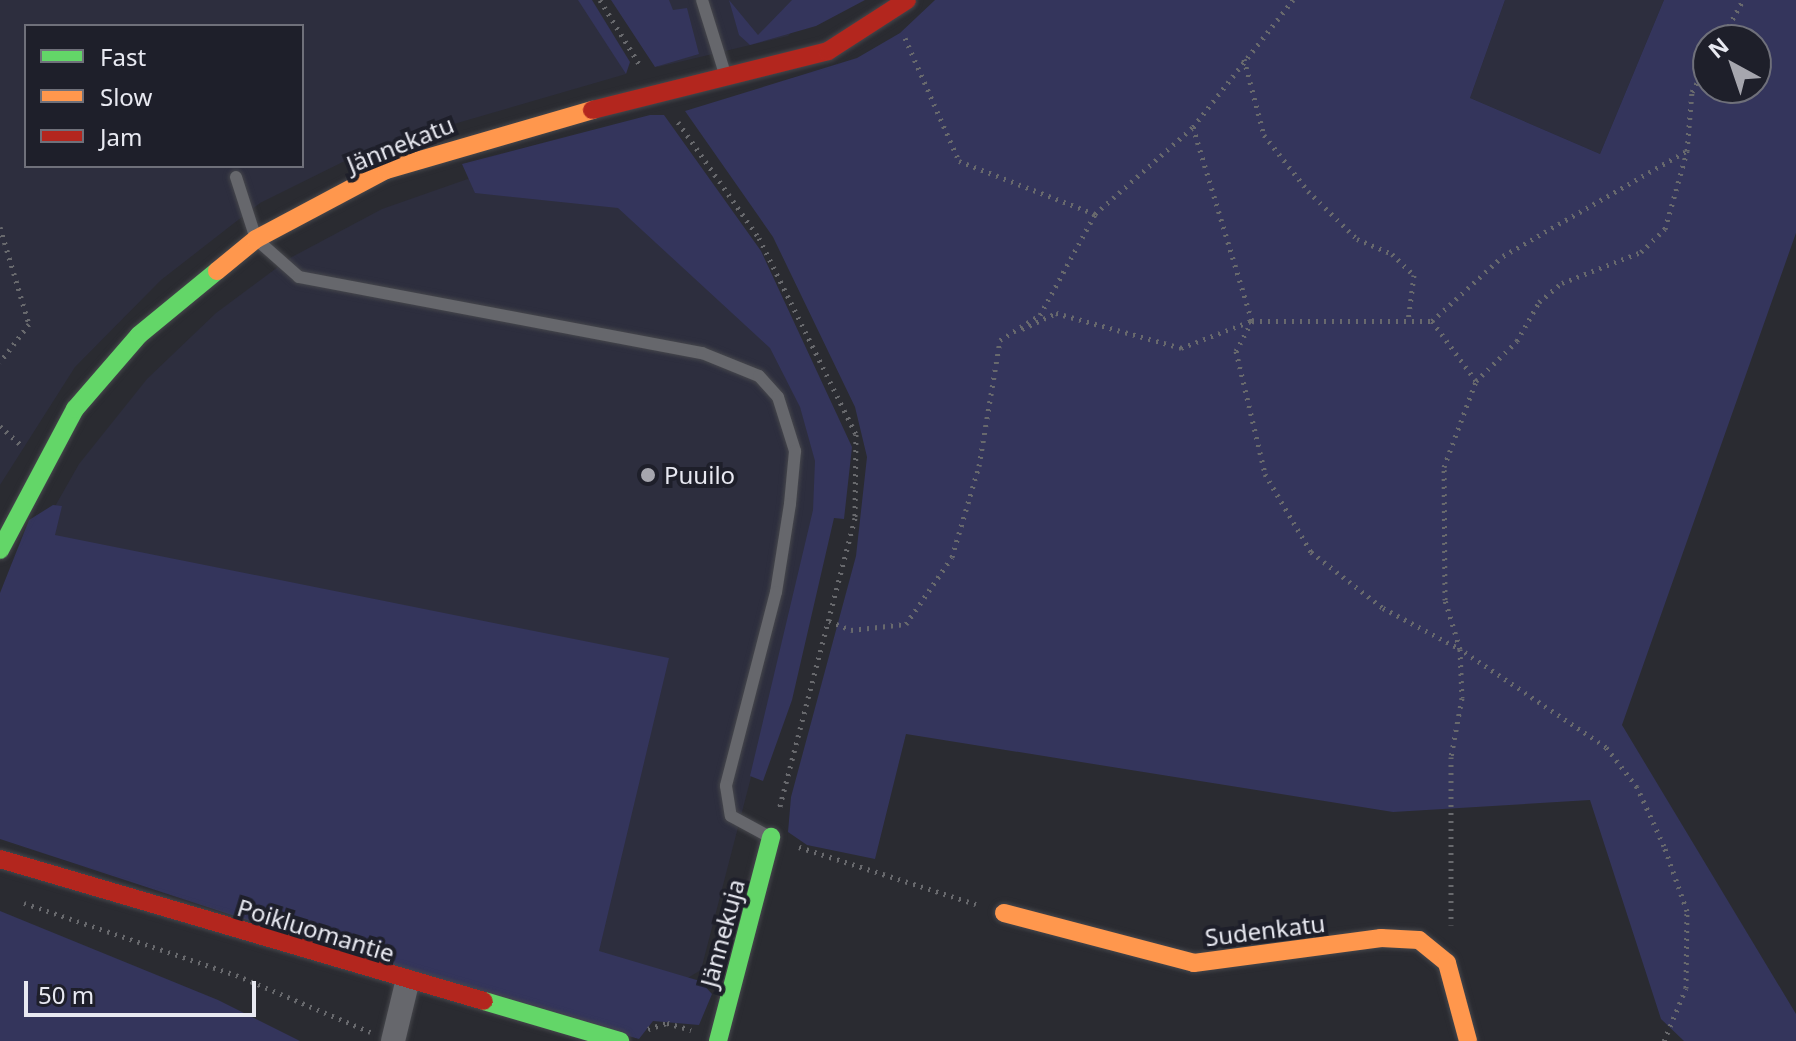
<!DOCTYPE html>
<html>
<head>
<meta charset="utf-8">
<style>
	body { margin:0 }
	#map { position:relative; width:1796px; height:1041px; overflow:hidden; background:#2a2b31; font-family:"Noto Sans",sans-serif }
	div>[style] { position:absolute }
	.built>* { inset:0; background:#2d2e3e }
	.green>* { inset:0; background:#34355c }
	.path>* { height:5px; margin-top:-2.5px; transform-origin:0; background:repeating-linear-gradient(90deg,#68696d 0 2px,transparent 0 8px) }
	.roads { filter:drop-shadow(0 0 2px #46474c) drop-shadow(0 0 2px #46474c) }
	.lane>* { height:12px; margin:-6px; padding:0 6px; transform-origin:6px; border-radius:6px; background:#66676c }
	.street>* { height:24px; margin:-12px; padding:0 12px; transform-origin:12px; border-radius:12px; background:#66676c }
	.fast>* { height:18px; margin:-9px; padding:0 9px; transform-origin:9px; border-radius:9px; background:#63d668 }
	.slow>* { height:18px; margin:-9px; padding:0 9px; transform-origin:9px; border-radius:9px; background:#ff974d }
	.jam>* { height:18px; margin:-9px; padding:0 9px; transform-origin:9px; border-radius:9px; background:#b3261e }
	.dots>* { width:22px; height:22px; translate:-50% -50%; box-sizing:border-box; border:4px solid #1e1f2a; border-radius:50% }
	span { translate:-50% -50%; white-space:nowrap; text-align:center; line-height:1.15; -webkit-text-stroke:8px #1e1f2a; paint-order:stroke }
	.street-label { font-size:24px; color:#e8e9f1 }
	.poi-label { font-size:24px; color:#e8e9f1 }
	.left { translate:0 -50%; text-align:left }
	.legend { position:absolute; left:24px; top:24px; width:280px; height:144px; box-sizing:border-box; background:#1e1f2a; border:2px solid #6f707a; margin:0; padding:10px 14px; list-style:none; font-size:24px; color:#e8e9f1 }
	.legend li { display:flex; align-items:center; gap:16px; height:40px }
	.legend b { width:40px; border:2px solid #6f707a }
	.north { position:absolute; left:1692px; top:24px; width:80px; height:80px; box-sizing:border-box; background:#1e1f2a; border:2px solid #6f707a; border-radius:50%; rotate:320deg; font-size:22px; font-weight:700; line-height:32px; text-align:center; color:#e8e9f1 }
	.north::after { content:''; display:block; margin:auto; width:28px; height:36px; background:#a6a6ae; clip-path:polygon(50% 0,100% 100%,50% 72%,0 100%) }
	.scale { position:absolute; left:24px; top:981px; width:232px; height:36px; box-sizing:border-box; border:4px solid #e8e9f1; border-top:0; padding-left:10px; font-size:24px; line-height:28px; white-space:nowrap; color:#e8e9f1; -webkit-text-stroke:6px #1e1f2a; paint-order:stroke }
</style>
</head>
<body>
<div id="map">
	<div class="built">
		<i style="clip-path:polygon(evenodd,0 0,580px 0,626px 74px,371px 148px,260px 203px,161px 280px,75px 367px,0 485px,0 0,26px 26px,302px 26px,302px 166px,26px 166px,26px 26px)"></i>
		<i style="clip-path:polygon(619px 0,821px 0,788px 36px,658px 67px)"></i>
		<i style="clip-path:polygon(1505px 0,1664px 0,1600px 154px,1470px 98px)"></i>
		<i style="clip-path:polygon(660px 130px,746px 274px,819px 452px,818px 519px,701px 970px,649px 1001px,41px 531px,79px 464px,147px 379px,216px 313px,290px 258px,382px 209px,499px 168px)"></i>
	</div>
	<div class="green">
		<i style="clip-path:polygon(578px 0,592px 0,630px 62px,626px 74px)"></i>
		<i style="clip-path:polygon(611px 0,669px 0,673px 10px,687px 8px,699px 54px,655px 67px)"></i>
		<i style="clip-path:polygon(729px 0,758px 35px,792px 0,865px 0,816px 26px,750px 45px,739px 35px)"></i>
		<i style="clip-path:polygon(evenodd,935px 0,1505px 0,1470px 98px,1600px 154px,1664px 0,1796px 0,1796px 233px,1622px 725px,1796px 1014px,1796px 1041px,1684px 1041px,1661px 1019px,1590px 800px,1393px 812px,906px 734px,875px 859px,807px 845px,788px 832px,791px 797px,856px 556px,867px 457px,855px 407px,773px 237px,685px 111px,857px 58px,900px 33px,935px 0,1708px 40px,1756px 40px,1756px 88px,1708px 88px,1708px 40px)"></i>
		<i style="clip-path:polygon(650px 115px,664px 115px,761px 251px,852px 447px,844px 519px,834px 518px,792px 700px,763px 781px,750px 776px,813px 510px,815px 461px,800px 407px,770px 348px,618px 208px,475px 193px,462px 164px)"></i>
		<i style="clip-path:polygon(53px 505px,62px 506px,55px 535px,669px 658px,599px 951px,700px 981px,712px 994px,699px 1025px,653px 1021px,639px 1039px,427px 979px,0 839px,0 593px,29px 520px)"></i>
		<i style="clip-path:polygon(0 911px,218px 1000px,300px 1041px,0 1041px)"></i>
	</div>
	<div class="path">
		<i style="left:600px;top:0;width:79px;rotate:58.5deg"></i>
		<i style="left:905px;top:38px;width:134px;rotate:66.3deg"></i>
		<i style="left:959px;top:161px;width:146px;rotate:21.3deg"></i>
		<i style="left:1095px;top:214px;width:131px;rotate:-41.6deg"></i>
		<i style="left:1193px;top:127px;width:203px;rotate:73.1deg"></i>
		<i style="left:1252px;top:321px;width:180px"></i>
		<i style="left:1432px;top:321px;width:74px;rotate:53.7deg"></i>
		<i style="left:1721px;top:40px;width:46px;rotate:-61.2deg"></i>
		<i style="left:1244px;top:59px;width:79px;rotate:75.3deg"></i>
		<i style="left:1264px;top:135px;width:71px;rotate:51.8deg"></i>
		<i style="left:1308px;top:191px;width:69px;rotate:44.4deg"></i>
		<i style="left:1357px;top:239px;width:38px;rotate:23deg"></i>
		<i style="left:1392px;top:254px;width:30px;rotate:44deg"></i>
		<i style="left:1414px;top:275px;width:46px;rotate:97.4deg"></i>
		<i style="left:678px;top:122px;width:141px;rotate:55.1deg"></i>
		<i style="left:759px;top:238px;width:219px;rotate:63.7deg"></i>
		<i style="left:856px;top:434px;width:84px;rotate:90.7deg"></i>
		<i style="left:855px;top:518px;width:302px;rotate:104.6deg"></i>
		<i style="left:1193px;top:127px;width:162px;rotate:-51.8deg"></i>
		<i style="left:0;top:227px;width:101px;rotate:73.4deg"></i>
		<i style="left:29px;top:324px;width:48px;rotate:127.3deg"></i>
		<i style="left:1252px;top:321px;width:34px;rotate:118deg"></i>
		<i style="left:1236px;top:351px;width:126px;rotate:76.7deg"></i>
		<i style="left:1265px;top:474px;width:91px;rotate:59.5deg"></i>
		<i style="left:1311px;top:552px;width:91px;rotate:37.9deg"></i>
		<i style="left:1383px;top:608px;width:87px;rotate:28deg"></i>
		<i style="left:1460px;top:649px;width:49px;rotate:87.7deg"></i>
		<i style="left:1462px;top:698px;width:60px;rotate:100.6deg"></i>
		<i style="left:1451px;top:757px;width:168px;rotate:90deg"></i>
		<i style="left:1432px;top:321px;width:96px;rotate:-42.5deg"></i>
		<i style="left:1503px;top:256px;width:211px;rotate:-29.8deg"></i>
		<i style="left:1022px;top:329px;width:38px;rotate:-25deg"></i>
		<i style="left:1056px;top:313px;width:130px;rotate:15.6deg"></i>
		<i style="left:1181px;top:348px;width:75px;rotate:-21.1deg"></i>
		<i style="left:0;top:426px;width:27px;rotate:42deg"></i>
		<i style="left:829px;top:621px;width:24px;rotate:22deg"></i>
		<i style="left:851px;top:630px;width:55px;rotate:-6.2deg"></i>
		<i style="left:906px;top:624px;width:81px;rotate:-55.5deg"></i>
		<i style="left:952px;top:557px;width:95px;rotate:-73.5deg"></i>
		<i style="left:979px;top:466px;width:128px;rotate:-80.5deg"></i>
		<i style="left:1000px;top:340px;width:47px;rotate:-32deg"></i>
		<i style="left:1040px;top:315px;width:115px;rotate:-61.4deg"></i>
		<i style="left:799px;top:847px;width:186px;rotate:17.9deg"></i>
		<i style="left:24px;top:903px;width:224px;rotate:18.8deg"></i>
		<i style="left:236px;top:975px;width:146px;rotate:23deg"></i>
		<i style="left:648px;top:1029px;width:20px;rotate:-18deg"></i>
		<i style="left:667px;top:1023px;width:25px;rotate:16deg"></i>
		<i style="left:1664px;top:1041px;width:57px;rotate:-67.5deg"></i>
		<i style="left:1686px;top:988px;width:77px;rotate:-89.3deg"></i>
		<i style="left:1687px;top:911px;width:69px;rotate:-109.5deg"></i>
		<i style="left:1664px;top:846px;width:65px;rotate:-114.6deg"></i>
		<i style="left:1637px;top:787px;width:51px;rotate:-127.8deg"></i>
		<i style="left:1606px;top:747px;width:176px;rotate:-146.1deg"></i>
		<i style="left:1460px;top:649px;width:51px;rotate:-107deg"></i>
		<i style="left:1445px;top:600px;width:133px;rotate:-90.4deg"></i>
		<i style="left:1444px;top:467px;width:92px;rotate:-69.6deg"></i>
		<i style="left:1476px;top:381px;width:57px;rotate:-44.3deg"></i>
		<i style="left:1517px;top:341px;width:45px;rotate:-60.6deg"></i>
		<i style="left:1539px;top:302px;width:30px;rotate:-40deg"></i>
		<i style="left:1562px;top:283px;width:85px;rotate:-21.4deg"></i>
		<i style="left:1641px;top:252px;width:33px;rotate:-44deg"></i>
		<i style="left:1665px;top:229px;width:81px;rotate:-74.2deg"></i>
		<i style="left:1687px;top:151px;width:59px;rotate:-85.2deg"></i>
		<i style="left:1692px;top:92px;width:33px;rotate:-61deg"></i>
	</div>
	<div class="roads">
		<div class="lane">
			<i style="left:702px;top:0;width:77px;rotate:72.7deg"></i>
			<i style="left:236px;top:177px;width:65px;rotate:72.1deg"></i>
			<i style="left:256px;top:239px;width:57px;rotate:41.5deg"></i>
			<i style="left:299px;top:277px;width:410px;rotate:10.7deg"></i>
			<i style="left:702px;top:353px;width:61px;rotate:22deg"></i>
			<i style="left:759px;top:376px;width:28px;rotate:48deg"></i>
			<i style="left:778px;top:397px;width:57px;rotate:72.5deg"></i>
			<i style="left:795px;top:451px;width:53px;rotate:95.4deg"></i>
			<i style="left:790px;top:504px;width:89px;rotate:99deg"></i>
			<i style="left:776px;top:592px;width:200px;rotate:104.5deg"></i>
			<i style="left:726px;top:786px;width:30px;rotate:81deg"></i>
			<i style="left:731px;top:816px;width:42px;rotate:28.4deg"></i>
		</div>
		<div class="street">
			<i style="left:393px;top:1041px;width:60px;rotate:-76.4deg"></i>
		</div>
		<div class="fast">
			<i style="left:0;top:550px;width:160px;rotate:-62deg"></i>
			<i style="left:75px;top:409px;width:98px;rotate:-49.1deg"></i>
			<i style="left:139px;top:335px;width:101px;rotate:-39.4deg"></i>
			<i style="left:484px;top:1001px;width:142px;rotate:16.4deg"></i>
			<i style="left:718px;top:1041px;width:211px;rotate:-75.4deg"></i>
		</div>
		<div class="slow">
			<i style="left:217px;top:271px;width:50px;rotate:-39.4deg"></i>
			<i style="left:256px;top:239px;width:147px;rotate:-28deg"></i>
			<i style="left:386px;top:170px;width:215px;rotate:-16.2deg"></i>
			<i style="left:1004px;top:913px;width:196px;rotate:14.7deg"></i>
			<i style="left:1194px;top:963px;width:189px;rotate:-7.6deg"></i>
			<i style="left:1381px;top:938px;width:38px;rotate:3deg"></i>
			<i style="left:1419px;top:940px;width:36px;rotate:39deg"></i>
			<i style="left:1447px;top:963px;width:81px;rotate:74.9deg"></i>
		</div>
		<div class="jam">
			<i style="left:592px;top:110px;width:243px;rotate:-14deg"></i>
			<i style="left:828px;top:51px;width:94px;rotate:-32.8deg"></i>
			<i style="left:0;top:859px;width:504px;rotate:16.35deg"></i>
		</div>
	</div>
	<div class="dots">
		<i style="left:648px;top:475px;background:#a6a6ae"></i>
	</div>
	<div class="street-label">
		<span style="left:400px;top:144px;rotate:-22deg">Jännekatu</span>
		<span style="left:316px;top:930px;rotate:17deg">Poikluomantie</span>
		<span style="left:1265px;top:930px;rotate:-7deg">Sudenkatu</span>
		<span style="left:722px;top:933px;rotate:-75deg">Jännekuja</span>
	</div>
	<div class="poi-label">
		<span class="left" style="left:664px;top:475px">Puuilo</span>
	</div>
	<ul class="legend">
	<li><b style="height:10px;background:#63d668"></b>Fast</li>
	<li><b style="height:10px;background:#ff974d"></b>Slow</li>
	<li><b style="height:10px;background:#b3261e"></b>Jam</li>
	</ul>
	<div class="north">N</div>
	<div class="scale">50 m</div>
</div>
</body>
</html>
